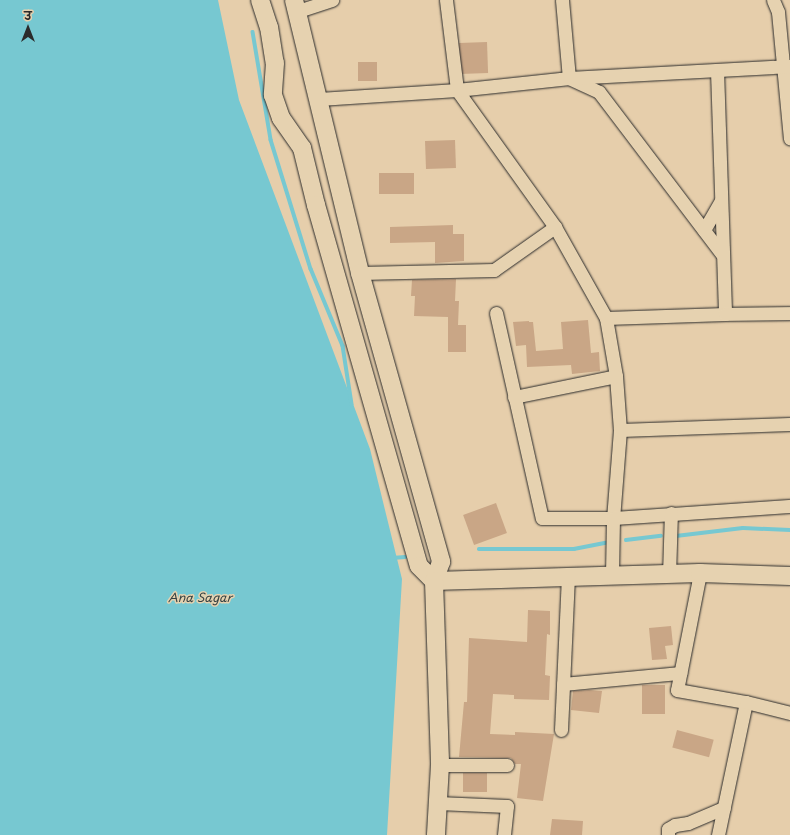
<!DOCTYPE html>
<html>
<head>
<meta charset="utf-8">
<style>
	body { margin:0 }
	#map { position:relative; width:790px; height:835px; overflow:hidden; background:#e6ceab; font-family:"Playpen Sans","Playpen Sans Deva",sans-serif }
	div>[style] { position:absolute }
	.water>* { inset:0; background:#77c8d1 }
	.stream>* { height:3.5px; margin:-1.75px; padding:0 1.75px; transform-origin:1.75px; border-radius:1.75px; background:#77c8d1 }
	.building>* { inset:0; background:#c9a686; transform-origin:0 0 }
	.roads { filter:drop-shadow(0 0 1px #2b2b2b) drop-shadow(0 0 1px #2b2b2b) }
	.street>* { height:13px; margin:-6.5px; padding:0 6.5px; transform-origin:6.5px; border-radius:6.5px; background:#e6d2b0 }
	.secondary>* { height:18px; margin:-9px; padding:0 9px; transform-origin:9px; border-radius:9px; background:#e6d2b0 }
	span { translate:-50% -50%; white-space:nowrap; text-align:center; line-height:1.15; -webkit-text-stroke:3px #e6d2b0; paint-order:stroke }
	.water-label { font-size:12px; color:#364344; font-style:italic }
	.north { position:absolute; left:8px; top:8px; width:40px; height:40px; -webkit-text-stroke:3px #e6d2b0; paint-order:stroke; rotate:0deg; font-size:11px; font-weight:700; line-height:16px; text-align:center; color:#2b2b2b }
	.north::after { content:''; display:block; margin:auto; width:14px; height:18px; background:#2b2b2b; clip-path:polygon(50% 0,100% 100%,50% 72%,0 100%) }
</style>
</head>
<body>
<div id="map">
	<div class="water">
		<i style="clip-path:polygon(0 0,218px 0,239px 100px,370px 449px,402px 579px,387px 835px,0 835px)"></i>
	</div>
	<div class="stream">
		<i style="left:253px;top:32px;width:109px;rotate:80.5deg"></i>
		<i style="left:271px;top:140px;width:135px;rotate:72.8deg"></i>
		<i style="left:311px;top:269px;width:83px;rotate:67.4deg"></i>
		<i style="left:343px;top:346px;width:59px;rotate:81.2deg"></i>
		<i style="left:676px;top:536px;width:67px;rotate:-6.8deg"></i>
		<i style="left:743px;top:528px;width:47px;rotate:2.4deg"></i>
		<i style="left:626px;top:540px;width:35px;rotate:-7deg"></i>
		<i style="left:479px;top:549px;width:95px"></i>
		<i style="left:574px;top:549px;width:32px;rotate:-11deg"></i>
		<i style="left:392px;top:558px;width:13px;rotate:-4deg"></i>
	</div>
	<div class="building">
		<i style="left:487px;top:42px;width:31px;height:28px;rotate:88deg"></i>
		<i style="left:358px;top:62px;width:19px;height:19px"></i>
		<i style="left:455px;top:140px;width:28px;height:30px;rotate:88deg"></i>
		<i style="left:379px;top:173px;width:35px;height:21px"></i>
		<i style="clip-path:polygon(453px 225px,453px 234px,464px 234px,464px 261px,435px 263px,435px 242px,390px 243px,390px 227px)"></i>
		<i style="clip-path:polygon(456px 279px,455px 301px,459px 301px,458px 325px,466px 325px,466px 352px,448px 352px,448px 317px,414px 316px,415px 296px,411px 296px,412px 280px)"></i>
		<i style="clip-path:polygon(588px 320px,591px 353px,599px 352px,600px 371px,572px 374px,571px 365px,527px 367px,526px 345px,516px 346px,513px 322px,529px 321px,529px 322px,533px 322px,536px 351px,563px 349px,561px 322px)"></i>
		<i style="left:496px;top:503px;width:32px;height:35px;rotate:70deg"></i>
		<i style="clip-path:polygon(528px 610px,550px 611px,550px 635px,547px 634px,545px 675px,550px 676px,549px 700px,514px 699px,514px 695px,493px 694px,490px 734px,515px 735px,515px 732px,554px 734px,543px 801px,517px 798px,521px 764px,515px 764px,511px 758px,459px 757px,464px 702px,467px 702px,469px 638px,527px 642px)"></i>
		<i style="clip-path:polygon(671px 626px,673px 645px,665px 646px,667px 659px,652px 660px,649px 628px)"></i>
		<i style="left:642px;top:685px;width:23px;height:29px"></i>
		<i style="clip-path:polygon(589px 690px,602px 691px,599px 713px,571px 710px,573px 691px)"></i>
		<i style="left:677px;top:730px;width:38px;height:18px;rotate:15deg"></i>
		<i style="left:463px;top:773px;width:24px;height:19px"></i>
		<i style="clip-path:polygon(552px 819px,583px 821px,582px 835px,550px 835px)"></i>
	</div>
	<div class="roads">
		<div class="street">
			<i style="left:446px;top:0;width:91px;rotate:83deg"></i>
			<i style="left:457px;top:90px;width:168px;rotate:54.4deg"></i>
			<i style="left:555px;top:227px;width:104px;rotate:60.7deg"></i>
			<i style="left:606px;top:318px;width:59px;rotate:80.2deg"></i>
			<i style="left:616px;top:376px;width:54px;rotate:85.8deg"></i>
			<i style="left:620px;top:430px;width:88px;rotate:94.5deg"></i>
			<i style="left:613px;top:518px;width:57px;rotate:91deg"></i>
			<i style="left:562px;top:0;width:78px;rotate:84.9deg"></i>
			<i style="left:569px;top:78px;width:33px;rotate:25deg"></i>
			<i style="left:599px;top:92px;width:203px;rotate:52.8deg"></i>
			<i style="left:773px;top:0;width:13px;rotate:67deg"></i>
			<i style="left:778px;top:12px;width:127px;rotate:84.6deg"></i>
			<i style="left:298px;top:11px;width:36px;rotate:-18deg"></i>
			<i style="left:717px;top:70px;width:244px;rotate:88.1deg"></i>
			<i style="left:319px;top:99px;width:138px;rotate:-3.7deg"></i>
			<i style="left:457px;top:90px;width:113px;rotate:-6.1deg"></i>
			<i style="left:569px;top:78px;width:221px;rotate:-3.1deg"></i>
			<i style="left:704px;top:230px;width:34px;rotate:-60deg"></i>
			<i style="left:360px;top:273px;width:134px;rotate:-1.3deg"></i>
			<i style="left:494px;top:270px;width:75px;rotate:-35.2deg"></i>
			<i style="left:496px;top:313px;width:210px;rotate:77.4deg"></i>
			<i style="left:542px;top:518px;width:71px"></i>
			<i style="left:613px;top:518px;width:177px;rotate:-3.9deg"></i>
			<i style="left:606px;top:318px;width:119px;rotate:-1.9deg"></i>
			<i style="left:725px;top:314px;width:65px;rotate:-0.9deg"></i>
			<i style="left:514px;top:397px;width:104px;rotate:-11.6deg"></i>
			<i style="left:620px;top:430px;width:170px;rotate:-2deg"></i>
			<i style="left:700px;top:573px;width:119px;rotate:101.1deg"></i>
			<i style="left:677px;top:690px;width:70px;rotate:9.9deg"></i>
			<i style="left:746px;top:702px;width:136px;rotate:101.9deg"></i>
			<i style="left:669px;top:575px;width:62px;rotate:-88.2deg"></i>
			<i style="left:563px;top:684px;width:118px;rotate:-5.4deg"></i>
			<i style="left:746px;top:702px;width:45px;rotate:14deg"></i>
			<i style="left:561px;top:730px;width:152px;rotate:-87.4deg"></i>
			<i style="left:440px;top:765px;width:67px"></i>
			<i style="left:438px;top:803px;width:69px;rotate:2.5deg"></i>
			<i style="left:507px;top:806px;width:29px;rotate:96deg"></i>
			<i style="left:668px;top:835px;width:6px;rotate:-90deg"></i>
			<i style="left:668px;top:829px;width:8px;rotate:-30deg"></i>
			<i style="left:675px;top:825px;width:13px;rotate:-9deg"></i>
			<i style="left:688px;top:823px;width:39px;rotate:-23deg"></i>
		</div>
		<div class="secondary">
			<i style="left:260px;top:0;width:28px;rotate:72deg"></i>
			<i style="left:269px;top:27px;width:36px;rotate:81deg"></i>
			<i style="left:275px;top:63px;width:32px;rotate:94deg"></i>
			<i style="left:273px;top:95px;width:24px;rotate:71deg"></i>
			<i style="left:281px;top:118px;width:37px;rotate:55deg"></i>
			<i style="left:302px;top:148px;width:59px;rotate:76.2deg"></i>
			<i style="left:316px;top:205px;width:375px;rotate:74.1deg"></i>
			<i style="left:419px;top:566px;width:21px;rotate:45deg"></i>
			<i style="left:434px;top:581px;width:266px;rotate:-1.7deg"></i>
			<i style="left:700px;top:573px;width:90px;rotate:1.9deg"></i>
			<i style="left:294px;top:0;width:281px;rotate:76.4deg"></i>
			<i style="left:360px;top:273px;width:300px;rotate:74.3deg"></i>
			<i style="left:441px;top:562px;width:20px;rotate:110deg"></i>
			<i style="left:434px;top:581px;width:184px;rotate:88.1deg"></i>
			<i style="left:440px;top:765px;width:70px;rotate:93.3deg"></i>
		</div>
	</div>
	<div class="water-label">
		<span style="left:200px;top:598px">Ana Sagar</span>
	</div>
	<div class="north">उ</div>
</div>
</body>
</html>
